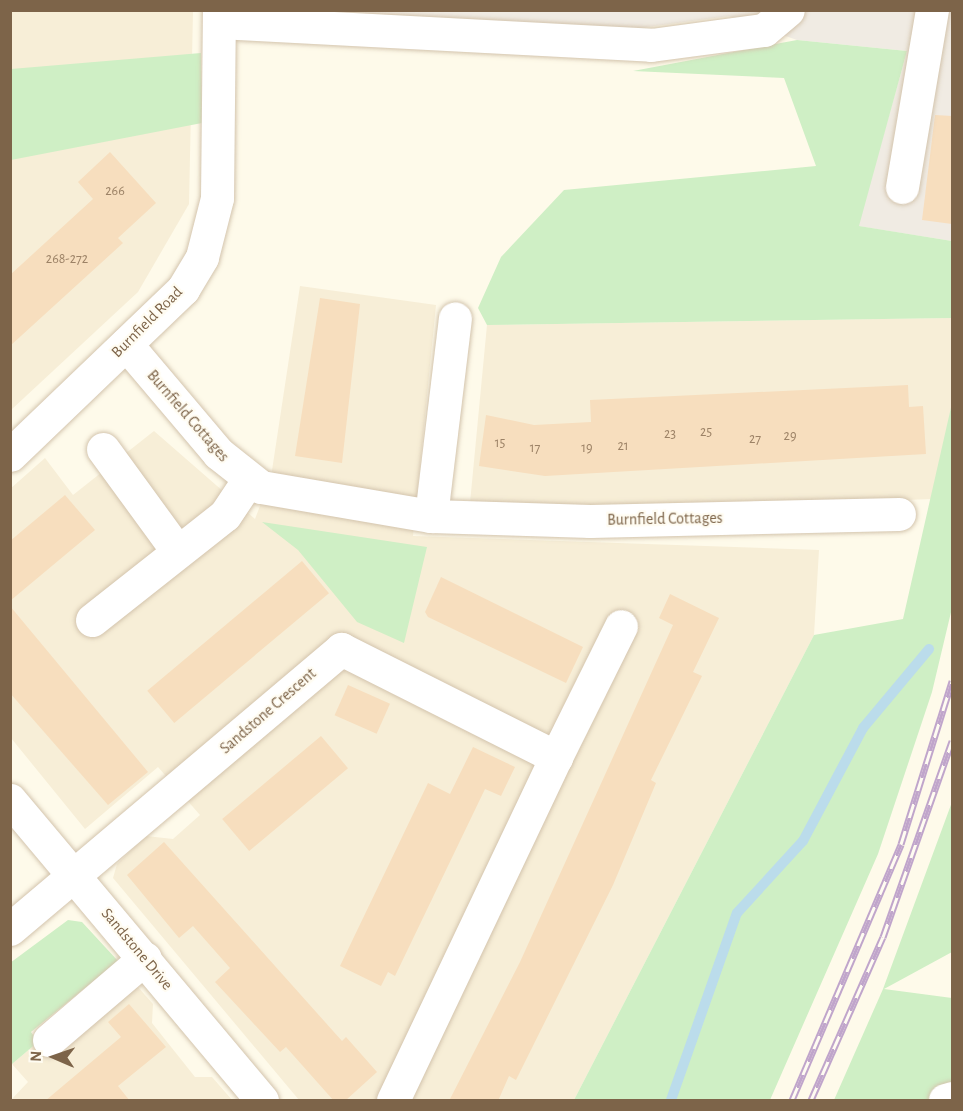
<!DOCTYPE html>
<html>
<head>
<meta charset="utf-8">
<style>
	body { margin:0 }
	#map { position:relative; width:963px; height:1111px; overflow:hidden; background:#fefaea; font-family:"Alegreya Sans",sans-serif }
	div>[style] { position:absolute }
	.residential>* { inset:0; background:#f7eed7 }
	.industrial>* { inset:0; background:#f0ebe3 }
	.green>* { inset:0; background:#cfefc5 }
	.stream>* { height:10px; margin:-5px; padding:0 5px; transform-origin:5px; border-radius:5px; background:#bbdceb }
	.building>* { inset:0; background:#f7debe; transform-origin:0 0 }
	.roads { filter:drop-shadow(0 0 2px #d3c4ad) drop-shadow(0 0 2px #d3c4ad) }
	.minor>* { height:33px; margin:-16.5px; padding:0 16.5px; transform-origin:16.5px; border-radius:16.5px; background:#fff }
	.rail>* { height:7px; margin-top:-3.5px; transform-origin:0; background:repeating-linear-gradient(90deg,#fffcf2 0 14px,#c0a5cb 0 28px); box-sizing:border-box; border-block:2px solid #c0a5cb }
	span { translate:-50% -50%; white-space:nowrap; text-align:center; line-height:1.15; -webkit-text-stroke:4.5px #fffcf2; paint-order:stroke }
	.number-label { font-size:14px; color:#9c8266 }
	.number-label span { -webkit-text-stroke-width:0 }
	.street-label { font-size:16px; color:#7d6449 }
	.frame { position:absolute; inset:0; border:12px solid #7d6449; pointer-events:none }
	.north { position:absolute; left:24px; top:1027px; width:60px; height:60px; -webkit-text-stroke:4px #fffcf2; paint-order:stroke; rotate:272deg; font-size:16px; font-weight:700; line-height:24px; text-align:center; color:#7d6449 }
	.north::after { content:''; display:block; margin:auto; width:21px; height:27px; background:#7d6449; clip-path:polygon(50% 0,100% 100%,50% 72%,0 100%) }
</style>
</head>
<body>
<div id="map">
	<div class="residential">
		<i style="clip-path:polygon(11px 11px,193px 11px,189px 204px,138px 292px,11px 410px)"></i>
		<i style="clip-path:polygon(300px 286px,436px 305px,413px 536px,819px 550px,814px 635px,574px 1100px,299px 1100px,113px 878px,117px 864px,146px 836px,173px 839px,200px 815px,158px 767px,85px 829px,11px 738px,10px 489px,45px 458px,73px 495px,154px 431px,255px 519px,271px 477px)"></i>
		<i style="clip-path:polygon(952px 318px,952px 403px,934px 499px,587px 510px,470px 503px,487px 325px)"></i>
		<i style="clip-path:polygon(137px 986px,153px 1004px,152px 1023px,195px 1077px,212px 1077px,232px 1100px,11px 1100px,28px 1082px,12px 1064px,38px 1042px,53px 1060px)"></i>
	</div>
	<div class="industrial">
		<i style="clip-path:polygon(294px 11px,952px 11px,952px 241px,858px 226px,907px 51px,797px 40px,729px 16px,625px 30px)"></i>
	</div>
	<div class="green">
		<i style="clip-path:polygon(797px 40px,907px 51px,859px 226px,952px 241px,952px 318px,487px 325px,478px 308px,501px 257px,564px 190px,816px 166px,784px 78px,633px 71px)"></i>
		<i style="clip-path:polygon(201px 53px,202px 123px,11px 160px,11px 69px)"></i>
		<i style="clip-path:polygon(952px 403px,952px 608px,932px 692px,878px 854px,770px 1100px,574px 1100px,814px 635px,903px 619px)"></i>
		<i style="clip-path:polygon(262px 522px,427px 547px,404px 643px,357px 622px,298px 550px)"></i>
		<i style="clip-path:polygon(952px 802px,952px 952px,884px 989px,952px 998px,952px 1100px,834px 1100px,883px 989px)"></i>
		<i style="clip-path:polygon(68px 920px,82px 922px,118px 961px,31px 1032px,38px 1042px,12px 1064px,10px 963px)"></i>
	</div>
	<div class="stream">
		<i style="left:671px;top:1100px;width:198px;rotate:-70.6deg"></i>
		<i style="left:737px;top:913px;width:98px;rotate:-47.5deg"></i>
		<i style="left:803px;top:841px;width:128px;rotate:-62deg"></i>
		<i style="left:863px;top:728px;width:103px;rotate:-50.1deg"></i>
	</div>
	<div class="building">
		<i style="clip-path:polygon(935px 115px,952px 116px,952px 224px,922px 220px)"></i>
		<i style="clip-path:polygon(110px 152px,156px 203px,118px 238px,123px 243px,10px 346px,10px 275px,93px 199px,78px 182px)"></i>
		<i style="clip-path:polygon(320px 298px,360px 304px,342px 463px,295px 456px)"></i>
		<i style="clip-path:polygon(908px 385px,909px 407px,923px 406px,926px 454px,545px 476px,479px 466px,486px 415px,534px 425px,591px 422px,590px 400px)"></i>
		<i style="clip-path:polygon(65px 495px,95px 530px,10px 601px,10px 541px)"></i>
		<i style="left:302px;top:561px;width:42px;height:202px;rotate:50deg"></i>
		<i style="clip-path:polygon(441px 577px,583px 647px,566px 683px,428px 617px,425px 612px)"></i>
		<i style="clip-path:polygon(670px 594px,719px 618px,693px 672px,702px 676px,651px 780px,656px 783px,613px 885px,516px 1080px,509px 1076px,498px 1101px,449px 1101px,520px 962px,673px 625px,659px 618px)"></i>
		<i style="clip-path:polygon(10px 606px,148px 772px,108px 805px,10px 693px)"></i>
		<i style="left:348px;top:685px;width:46px;height:33px;rotate:24deg"></i>
		<i style="left:321px;top:736px;width:42px;height:129px;rotate:50deg"></i>
		<i style="clip-path:polygon(473px 747px,515px 767px,501px 796px,485px 789px,395px 976px,388px 972px,381px 986px,340px 966px,428px 783px,450px 794px)"></i>
		<i style="clip-path:polygon(164px 842px,342px 1041px,346px 1037px,377px 1072px,345px 1101px,334px 1101px,286px 1047px,280px 1052px,215px 982px,230px 968px,193px 926px,179px 938px,127px 875px)"></i>
		<i style="clip-path:polygon(129px 1004px,166px 1047px,118px 1086px,130px 1101px,45px 1101px,121px 1037px,108px 1022px)"></i>
	</div>
	<div class="roads">
		<div class="minor">
			<i style="left:219px;top:22px;width:433px;rotate:3deg"></i>
			<i style="left:651px;top:45px;width:114px;rotate:-7.6deg"></i>
			<i style="left:764px;top:30px;width:31px;rotate:-40deg"></i>
			<i style="left:902px;top:187px;width:180px;rotate:-80.4deg"></i>
			<i style="left:126px;top:344px;width:143px;rotate:49.8deg"></i>
			<i style="left:218px;top:453px;width:55px;rotate:38.3deg"></i>
			<i style="left:261px;top:487px;width:172px;rotate:9.7deg"></i>
			<i style="left:431px;top:516px;width:159px;rotate:1.8deg"></i>
			<i style="left:590px;top:521px;width:309px;rotate:-1.3deg"></i>
			<i style="left:103px;top:449px;width:127px;rotate:53.9deg"></i>
			<i style="left:10px;top:455px;width:240px;rotate:-43.8deg"></i>
			<i style="left:183px;top:289px;width:37px;rotate:-59deg"></i>
			<i style="left:202px;top:257px;width:61px;rotate:-75.7deg"></i>
			<i style="left:217px;top:198px;width:188px;rotate:-89.4deg"></i>
			<i style="left:431px;top:516px;width:199px;rotate:-83.1deg"></i>
			<i style="left:92px;top:620px;width:169px;rotate:-38.3deg"></i>
			<i style="left:225px;top:515px;width:43px;rotate:-56.3deg"></i>
			<i style="left:556px;top:757px;width:146px;rotate:-63.6deg"></i>
			<i style="left:10px;top:800px;width:392px;rotate:50deg"></i>
			<i style="left:10px;top:929px;width:434px;rotate:-40.2deg"></i>
			<i style="left:341px;top:649px;width:241px;rotate:26.7deg"></i>
			<i style="left:556px;top:757px;width:380px;rotate:115.4deg"></i>
			<i style="left:49px;top:1040px;width:126px;rotate:-40.5deg"></i>
			<i style="left:945px;top:1100px;width:7px;rotate:-16deg"></i>
		</div>
	</div>
	<div class="rail">
		<i style="left:792px;top:1100px;width:278px;rotate:-66.9deg"></i>
		<i style="left:901px;top:844px;width:171px;rotate:-72.6deg"></i>
		<i style="left:811px;top:1100px;width:178px;rotate:-66.2deg"></i>
		<i style="left:883px;top:937px;width:208px;rotate:-70.6deg"></i>
	</div>
	<div class="number-label">
		<span style="left:115px;top:191px">266</span>
		<span style="left:67px;top:259px">268-272</span>
		<span style="left:706px;top:432px">25</span>
		<span style="left:670px;top:434px">23</span>
		<span style="left:790px;top:436px">29</span>
		<span style="left:755px;top:439px">27</span>
		<span style="left:500px;top:443px">15</span>
		<span style="left:623px;top:446px">21</span>
		<span style="left:535px;top:448px">17</span>
		<span style="left:587px;top:448px">19</span>
	</div>
	<div class="street-label">
		<span style="left:147px;top:322px;rotate:-45deg">Burnfield Road</span>
		<span style="left:188px;top:416px;rotate:49deg">Burnfield Cottages</span>
		<span style="left:665px;top:519px;rotate:-1deg">Burnfield Cottages</span>
		<span style="left:268px;top:711px;rotate:-41deg">Sandstone Crescent</span>
		<span style="left:137px;top:949px;rotate:50deg">Sandstone Drive</span>
	</div>
	<div class="frame"></div>
	<div class="north">N</div>
</div>
</body>
</html>
